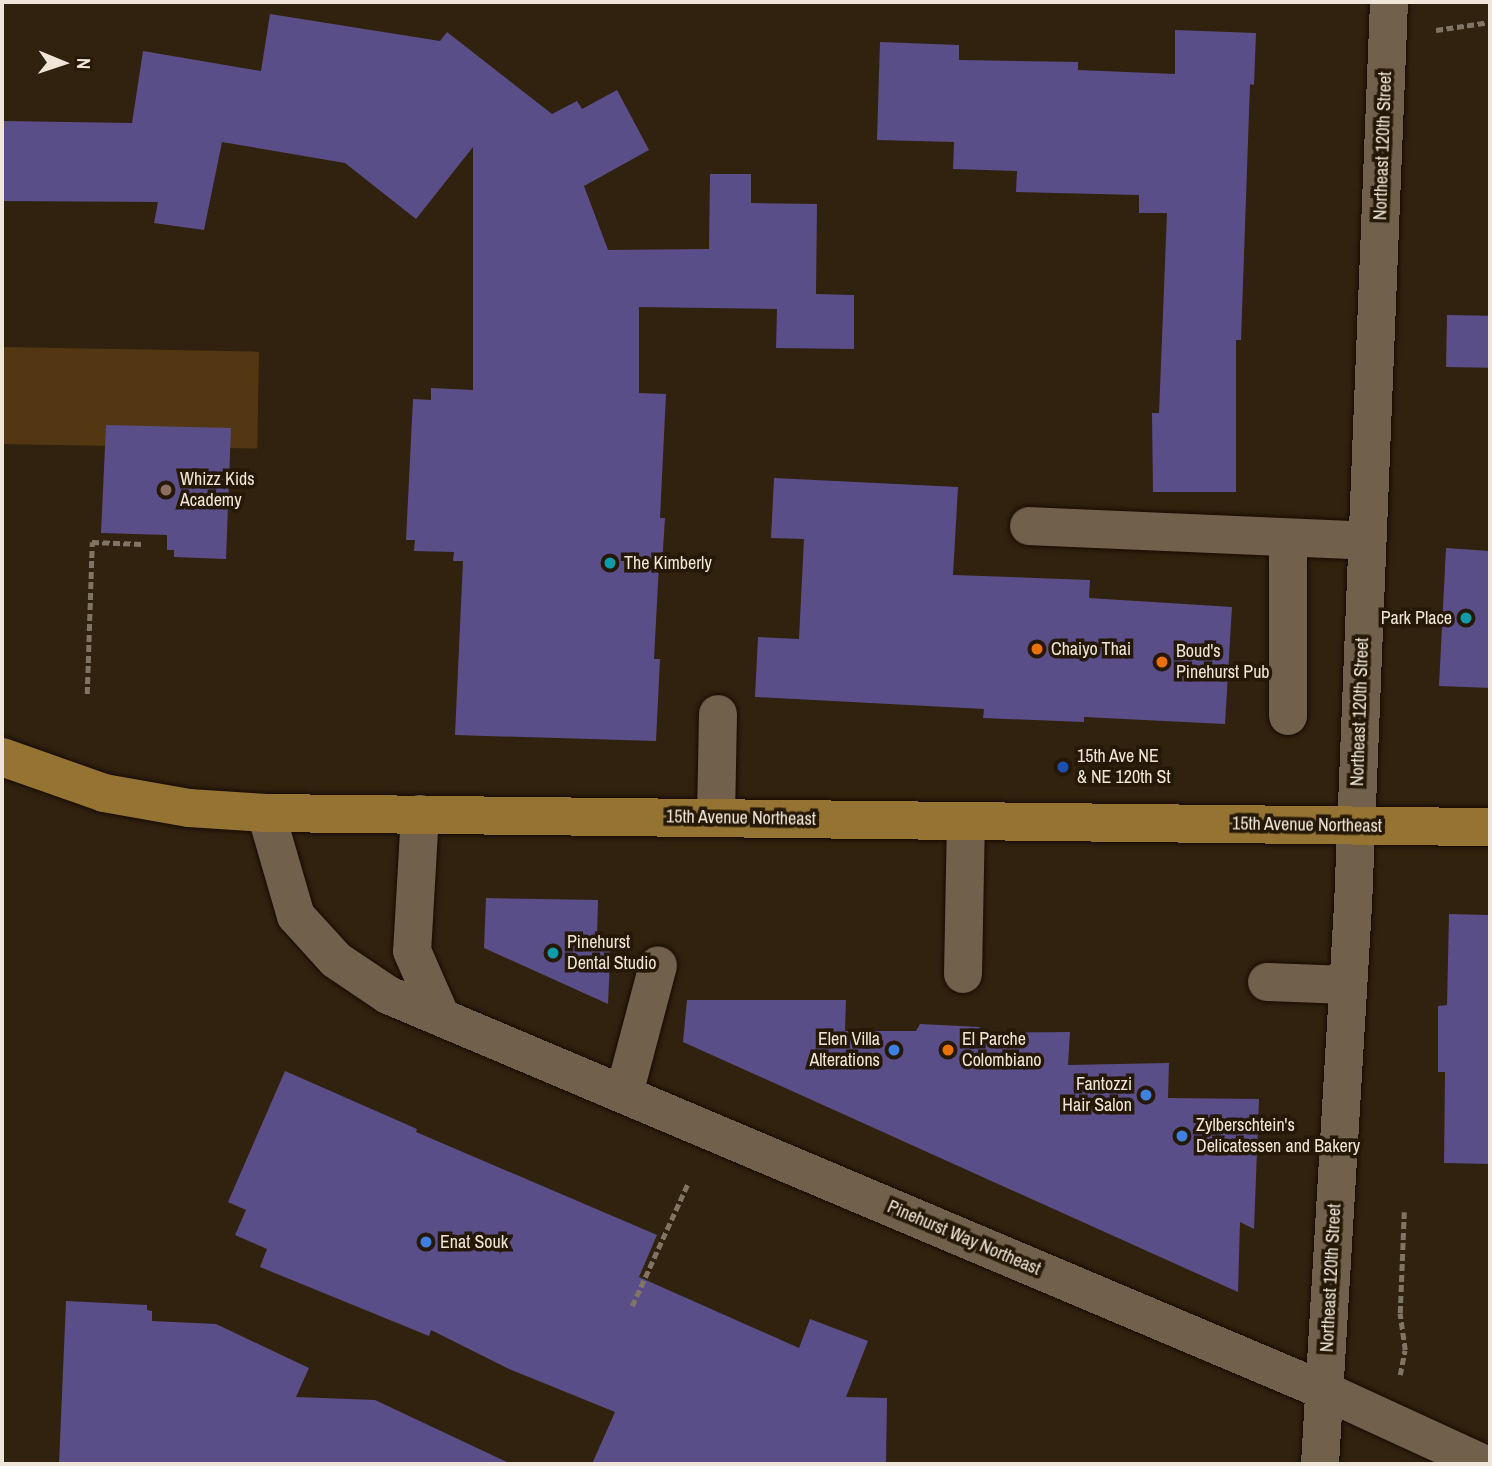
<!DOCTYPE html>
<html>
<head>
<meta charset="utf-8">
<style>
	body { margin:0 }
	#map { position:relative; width:1492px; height:1466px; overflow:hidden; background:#30220f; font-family:"Archivo Narrow",sans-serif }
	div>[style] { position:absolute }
	.green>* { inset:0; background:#533712; transform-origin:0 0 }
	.building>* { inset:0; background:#5a4e88; transform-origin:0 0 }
	.path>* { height:4.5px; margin-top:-2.25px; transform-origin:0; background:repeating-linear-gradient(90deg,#807464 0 7px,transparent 0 10.5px) }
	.roads { filter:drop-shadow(0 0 2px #180a00) drop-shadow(0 0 2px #180a00) }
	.minor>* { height:38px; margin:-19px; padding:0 19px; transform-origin:19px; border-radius:19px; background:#71604c }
	.major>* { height:38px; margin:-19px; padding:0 19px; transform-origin:19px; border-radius:19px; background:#957433 }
	.dots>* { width:19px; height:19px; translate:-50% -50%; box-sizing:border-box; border:4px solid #261806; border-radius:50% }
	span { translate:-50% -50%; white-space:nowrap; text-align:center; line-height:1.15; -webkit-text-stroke:7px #261806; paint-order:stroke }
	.street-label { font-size:18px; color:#efe5d9 }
	.poi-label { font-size:18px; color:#efe5d9 }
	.left { translate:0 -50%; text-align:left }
	.right { translate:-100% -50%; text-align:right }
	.frame { position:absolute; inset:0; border:4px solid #efe5d9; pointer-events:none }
	.north { position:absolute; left:28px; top:28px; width:70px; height:70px; -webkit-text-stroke:5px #261806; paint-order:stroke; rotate:92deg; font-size:19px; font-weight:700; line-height:28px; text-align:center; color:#efe5d9 }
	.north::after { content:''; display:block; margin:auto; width:24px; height:32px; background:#efe5d9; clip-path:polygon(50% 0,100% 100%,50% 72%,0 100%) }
</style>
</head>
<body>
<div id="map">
	<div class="green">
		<i style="left:2px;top:347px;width:257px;height:97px;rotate:1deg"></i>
	</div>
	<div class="building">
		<i style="clip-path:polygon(270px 14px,440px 41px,447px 32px,552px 114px,577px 101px,582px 109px,617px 90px,649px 150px,584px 186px,608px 250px,709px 249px,710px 174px,751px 174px,751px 203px,817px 204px,816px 294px,854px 295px,854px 349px,776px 348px,777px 309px,639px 307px,639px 393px,666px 394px,660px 518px,665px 518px,662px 565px,659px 564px,654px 659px,660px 659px,656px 741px,455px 735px,463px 561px,453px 561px,454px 552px,414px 551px,415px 540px,406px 540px,413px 399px,431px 400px,431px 388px,473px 390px,473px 147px,416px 219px,345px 163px,222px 142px,204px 230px,154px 223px,158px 202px,2px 201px,2px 121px,132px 123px,143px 51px,261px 71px)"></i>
		<i style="clip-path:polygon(1175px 30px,1256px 33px,1254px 85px,1250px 84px,1241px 340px,1236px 340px,1236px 492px,1153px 492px,1152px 413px,1159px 413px,1167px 213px,1139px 213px,1139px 195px,1016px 192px,1017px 171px,953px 169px,954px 142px,877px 140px,880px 42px,959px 45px,959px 60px,1078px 62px,1078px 70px,1175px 74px)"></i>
		<i style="left:1447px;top:315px;width:43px;height:52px;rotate:1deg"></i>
		<i style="clip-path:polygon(106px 425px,231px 428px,226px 559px,174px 557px,174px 550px,167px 550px,167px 535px,101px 533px)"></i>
		<i style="clip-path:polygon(774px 478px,958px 487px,953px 575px,1090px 580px,1089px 598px,1232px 607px,1225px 724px,1084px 717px,1084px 722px,983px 718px,984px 709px,755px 697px,758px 637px,799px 639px,804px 539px,771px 538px)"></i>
		<i style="clip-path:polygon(1446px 548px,1490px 551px,1490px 688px,1439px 686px)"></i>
		<i style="clip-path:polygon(486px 898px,598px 900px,597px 938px,611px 938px,608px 1004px,484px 948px)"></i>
		<i style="clip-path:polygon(1449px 914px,1490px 915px,1490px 1164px,1444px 1163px,1445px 1072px,1438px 1072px,1438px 1006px,1447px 1005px)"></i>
		<i style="clip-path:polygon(687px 1000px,846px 1000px,845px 1031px,916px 1031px,920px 1024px,980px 1027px,977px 1033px,1070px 1032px,1068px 1065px,1169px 1063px,1168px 1098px,1259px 1099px,1254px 1229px,1240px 1222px,1238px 1292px,683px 1042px)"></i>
		<i style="clip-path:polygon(285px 1071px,417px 1129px,416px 1132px,657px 1235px,639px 1277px,799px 1348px,810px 1319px,868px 1341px,846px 1397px,887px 1398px,886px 1464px,592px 1464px,615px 1412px,509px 1369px,431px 1330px,429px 1336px,260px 1267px,267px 1249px,235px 1235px,246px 1210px,228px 1202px)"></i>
		<i style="clip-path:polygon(66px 1301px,147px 1305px,147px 1310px,152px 1311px,152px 1321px,216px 1324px,309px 1368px,296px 1397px,375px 1400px,511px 1464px,59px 1464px)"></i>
	</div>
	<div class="path">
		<i style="left:1436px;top:30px;width:55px;rotate:-8.4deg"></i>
		<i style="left:87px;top:694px;width:152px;rotate:-88.1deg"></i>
		<i style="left:92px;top:542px;width:51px;rotate:2.2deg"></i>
		<i style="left:632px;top:1306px;width:135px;rotate:-65.5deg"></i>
		<i style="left:1400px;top:1375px;width:25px;rotate:-79deg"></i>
		<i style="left:1405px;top:1350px;width:37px;rotate:-98deg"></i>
		<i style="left:1400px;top:1313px;width:101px;rotate:-87.7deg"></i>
	</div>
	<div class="roads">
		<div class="minor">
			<i style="left:1029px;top:526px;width:338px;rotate:2.5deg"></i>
			<i style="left:1288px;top:538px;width:178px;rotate:90deg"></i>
			<i style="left:266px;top:813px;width:107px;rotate:73.8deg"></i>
			<i style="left:296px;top:916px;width:59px;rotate:47.7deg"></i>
			<i style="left:336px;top:960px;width:63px;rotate:33.9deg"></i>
			<i style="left:388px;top:995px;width:1017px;rotate:22.91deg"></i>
			<i style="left:1325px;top:1391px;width:175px;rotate:24.7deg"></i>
			<i style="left:420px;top:814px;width:137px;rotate:93.3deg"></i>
			<i style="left:412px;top:951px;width:72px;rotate:66.3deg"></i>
			<i style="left:716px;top:818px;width:104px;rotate:-88.9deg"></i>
			<i style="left:963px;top:974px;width:153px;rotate:-88.9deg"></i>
			<i style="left:1267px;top:982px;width:81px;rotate:2.1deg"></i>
			<i style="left:624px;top:1094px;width:133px;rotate:-75.2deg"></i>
			<i style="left:1320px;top:1464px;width:559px;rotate:-86.62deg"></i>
			<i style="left:1353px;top:906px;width:905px;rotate:-87.72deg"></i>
		</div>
		<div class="major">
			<i style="left:2px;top:757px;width:108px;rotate:19.4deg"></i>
			<i style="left:104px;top:793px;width:86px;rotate:10deg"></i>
			<i style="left:189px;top:808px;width:77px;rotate:3.7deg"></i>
			<i style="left:266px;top:813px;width:1224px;rotate:0.66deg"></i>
		</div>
	</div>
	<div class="dots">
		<i style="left:166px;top:490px;background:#8d6e63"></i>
		<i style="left:610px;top:563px;background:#0f9aa8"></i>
		<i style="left:1466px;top:618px;background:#0f9aa8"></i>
		<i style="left:1037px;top:649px;background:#e8710a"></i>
		<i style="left:1162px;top:662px;background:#e8710a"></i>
		<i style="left:1063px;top:767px;background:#1a4fb4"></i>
		<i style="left:553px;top:953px;background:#0f9aa8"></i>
		<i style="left:894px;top:1050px;background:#3f7fe0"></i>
		<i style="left:948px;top:1050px;background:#e8710a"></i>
		<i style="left:1146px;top:1095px;background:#3f7fe0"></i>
		<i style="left:1182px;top:1136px;background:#3f7fe0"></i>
		<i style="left:426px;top:1242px;background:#3f7fe0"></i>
	</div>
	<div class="street-label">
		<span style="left:1383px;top:146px;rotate:-88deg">Northeast 120th Street</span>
		<span style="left:1360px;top:712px;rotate:-88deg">Northeast 120th Street</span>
		<span style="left:741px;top:818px;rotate:1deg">15th Avenue Northeast</span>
		<span style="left:1307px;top:825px;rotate:1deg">15th Avenue Northeast</span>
		<span style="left:964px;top:1238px;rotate:23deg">Pinehurst Way Northeast</span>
		<span style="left:1331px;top:1278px;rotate:-87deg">Northeast 120th Street</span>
	</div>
	<div class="poi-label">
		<span class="left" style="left:180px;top:490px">Whizz Kids<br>Academy</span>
		<span class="left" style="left:624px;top:563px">The Kimberly</span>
		<span class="right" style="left:1452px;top:618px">Park Place</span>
		<span class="left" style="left:1051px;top:649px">Chaiyo Thai</span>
		<span class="left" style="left:1176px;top:662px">Boud's<br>Pinehurst Pub</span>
		<span class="left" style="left:1077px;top:767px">15th Ave NE<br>&amp; NE 120th St</span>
		<span class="left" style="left:567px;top:953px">Pinehurst<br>Dental Studio</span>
		<span class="right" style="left:880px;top:1050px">Elen Villa<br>Alterations</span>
		<span class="left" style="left:962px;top:1050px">El Parche<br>Colombiano</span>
		<span class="right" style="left:1132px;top:1095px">Fantozzi<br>Hair Salon</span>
		<span class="left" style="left:1196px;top:1136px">Zylberschtein's<br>Delicatessen and Bakery</span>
		<span class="left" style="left:440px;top:1242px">Enat Souk</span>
	</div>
	<div class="frame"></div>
	<div class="north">N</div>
</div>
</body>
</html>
